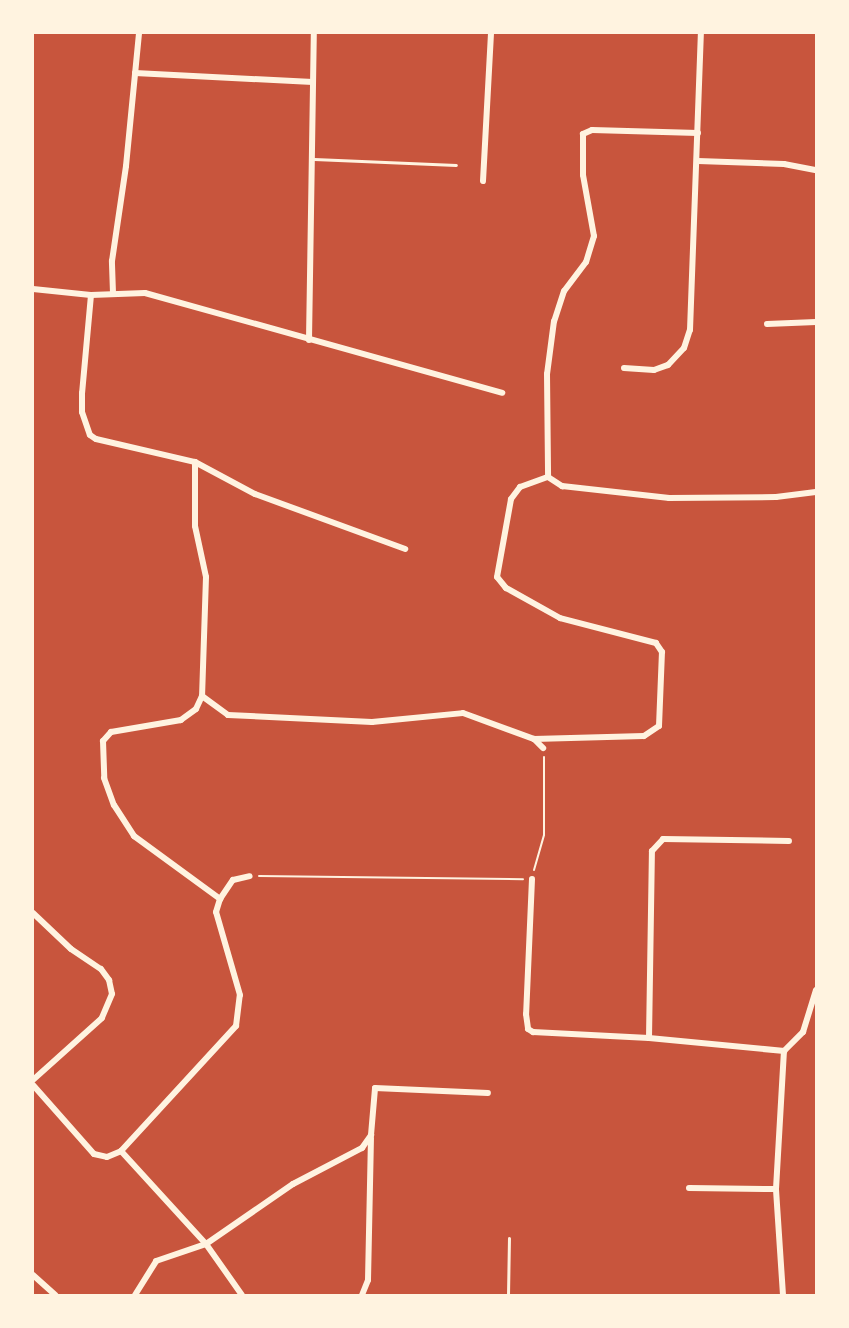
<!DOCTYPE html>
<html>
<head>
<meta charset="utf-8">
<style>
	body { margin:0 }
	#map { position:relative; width:849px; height:1328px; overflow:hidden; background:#c8553d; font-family:"IBM Plex Sans",sans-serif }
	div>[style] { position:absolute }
	.path>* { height:2px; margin:-1px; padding:0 1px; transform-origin:1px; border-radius:1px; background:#fff3e0 }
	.service>* { height:3px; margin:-1.5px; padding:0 1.5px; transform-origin:1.5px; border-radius:1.5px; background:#fff3e0 }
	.minor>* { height:6px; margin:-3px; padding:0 3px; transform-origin:3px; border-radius:3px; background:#fff3e0 }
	span { translate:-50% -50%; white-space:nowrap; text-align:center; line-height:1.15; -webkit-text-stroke:6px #fff3e0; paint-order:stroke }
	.frame { position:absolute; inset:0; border:34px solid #fff3e0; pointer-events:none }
</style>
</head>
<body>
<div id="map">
	<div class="path">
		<i style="left:534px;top:870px;width:36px;rotate:-74deg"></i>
		<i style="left:544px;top:835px;width:78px;rotate:-90deg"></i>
		<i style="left:259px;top:876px;width:264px;rotate:0.7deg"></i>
	</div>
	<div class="service">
		<i style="left:314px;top:159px;width:142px;rotate:2.4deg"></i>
		<i style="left:508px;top:1295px;width:57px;rotate:-89deg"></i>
	</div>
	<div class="minor">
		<i style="left:135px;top:73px;width:178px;rotate:2.9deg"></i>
		<i style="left:698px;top:133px;width:106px;rotate:-178.4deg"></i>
		<i style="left:592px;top:130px;width:10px;rotate:156deg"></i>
		<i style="left:583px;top:134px;width:41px;rotate:90deg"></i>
		<i style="left:583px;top:175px;width:62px;rotate:79.8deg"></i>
		<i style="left:594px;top:236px;width:27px;rotate:107deg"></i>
		<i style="left:586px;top:262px;width:36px;rotate:127deg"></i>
		<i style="left:564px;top:291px;width:32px;rotate:108deg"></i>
		<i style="left:554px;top:321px;width:53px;rotate:97.5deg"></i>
		<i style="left:547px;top:374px;width:103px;rotate:89.4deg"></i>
		<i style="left:548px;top:477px;width:17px;rotate:33deg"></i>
		<i style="left:562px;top:486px;width:108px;rotate:6.4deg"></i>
		<i style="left:669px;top:498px;width:107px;rotate:-0.5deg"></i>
		<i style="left:776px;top:497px;width:40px;rotate:-7.1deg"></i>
		<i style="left:698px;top:161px;width:86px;rotate:2deg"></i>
		<i style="left:784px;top:164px;width:33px;rotate:11deg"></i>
		<i style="left:483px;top:181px;width:148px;rotate:-86.9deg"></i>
		<i style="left:33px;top:289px;width:58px;rotate:5.9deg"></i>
		<i style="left:91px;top:295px;width:54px;rotate:-2.1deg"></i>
		<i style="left:145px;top:293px;width:371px;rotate:15.6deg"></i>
		<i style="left:113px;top:293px;width:32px;rotate:-92deg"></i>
		<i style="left:112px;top:261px;width:96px;rotate:-81.6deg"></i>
		<i style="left:126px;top:166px;width:134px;rotate:-84.4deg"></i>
		<i style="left:91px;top:295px;width:98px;rotate:95.2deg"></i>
		<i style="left:82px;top:393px;width:19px;rotate:90deg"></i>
		<i style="left:82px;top:412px;width:24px;rotate:71deg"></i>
		<i style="left:90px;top:435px;width:7px;rotate:34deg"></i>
		<i style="left:96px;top:439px;width:102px;rotate:13.1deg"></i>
		<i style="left:195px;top:462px;width:68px;rotate:28.1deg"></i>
		<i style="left:255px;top:494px;width:160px;rotate:20.1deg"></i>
		<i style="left:767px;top:324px;width:49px;rotate:-2.3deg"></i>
		<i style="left:309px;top:340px;width:307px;rotate:-89.1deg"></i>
		<i style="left:624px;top:368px;width:30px;rotate:4deg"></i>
		<i style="left:654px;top:370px;width:15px;rotate:-20deg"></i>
		<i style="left:668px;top:365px;width:23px;rotate:-47deg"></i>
		<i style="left:684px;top:348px;width:19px;rotate:-72deg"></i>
		<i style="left:690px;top:330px;width:297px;rotate:-87.9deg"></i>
		<i style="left:195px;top:462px;width:64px;rotate:90deg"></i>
		<i style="left:195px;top:526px;width:52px;rotate:77.8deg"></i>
		<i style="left:206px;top:577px;width:119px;rotate:91.9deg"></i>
		<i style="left:202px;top:696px;width:14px;rotate:115deg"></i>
		<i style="left:196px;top:709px;width:19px;rotate:144deg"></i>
		<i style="left:181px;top:720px;width:71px;rotate:170.3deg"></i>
		<i style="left:111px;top:732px;width:12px;rotate:132deg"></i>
		<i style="left:103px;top:741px;width:37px;rotate:88deg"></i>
		<i style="left:104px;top:778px;width:29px;rotate:70deg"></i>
		<i style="left:114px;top:805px;width:37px;rotate:57deg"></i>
		<i style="left:134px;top:836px;width:107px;rotate:36.2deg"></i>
		<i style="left:202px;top:696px;width:32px;rotate:36deg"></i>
		<i style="left:228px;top:715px;width:144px;rotate:2.8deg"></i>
		<i style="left:372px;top:722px;width:91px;rotate:-5.6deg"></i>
		<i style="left:463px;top:713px;width:76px;rotate:20.1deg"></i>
		<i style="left:534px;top:739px;width:13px;rotate:45deg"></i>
		<i style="left:534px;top:739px;width:110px;rotate:-1.6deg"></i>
		<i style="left:644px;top:736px;width:18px;rotate:-34deg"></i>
		<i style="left:659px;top:726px;width:74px;rotate:-87.7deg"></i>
		<i style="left:662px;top:652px;width:11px;rotate:-124deg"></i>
		<i style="left:656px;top:643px;width:99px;rotate:-165.4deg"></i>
		<i style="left:560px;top:618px;width:62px;rotate:-150.9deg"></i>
		<i style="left:506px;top:588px;width:14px;rotate:-129deg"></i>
		<i style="left:497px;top:577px;width:79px;rotate:-79.8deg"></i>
		<i style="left:511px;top:499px;width:15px;rotate:-53deg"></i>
		<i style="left:520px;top:487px;width:30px;rotate:-20deg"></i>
		<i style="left:532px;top:879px;width:135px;rotate:92.5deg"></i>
		<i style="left:526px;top:1014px;width:15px;rotate:82deg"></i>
		<i style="left:528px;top:1029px;width:6px;rotate:31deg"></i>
		<i style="left:533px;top:1032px;width:116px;rotate:3deg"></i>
		<i style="left:649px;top:1038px;width:136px;rotate:5.5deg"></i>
		<i style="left:33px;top:913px;width:52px;rotate:43.5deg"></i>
		<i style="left:71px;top:949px;width:36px;rotate:34deg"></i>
		<i style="left:101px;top:969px;width:14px;rotate:54deg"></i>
		<i style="left:109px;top:980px;width:14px;rotate:78deg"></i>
		<i style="left:112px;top:994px;width:26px;rotate:113deg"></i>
		<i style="left:102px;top:1018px;width:93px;rotate:138.1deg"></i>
		<i style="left:649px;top:1038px;width:187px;rotate:-89.1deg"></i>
		<i style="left:652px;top:851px;width:16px;rotate:-47deg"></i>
		<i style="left:663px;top:839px;width:126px;rotate:0.9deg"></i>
		<i style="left:33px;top:1085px;width:92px;rotate:48.5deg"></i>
		<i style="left:94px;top:1154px;width:13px;rotate:13deg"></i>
		<i style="left:107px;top:1157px;width:15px;rotate:-23deg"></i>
		<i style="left:121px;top:1151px;width:170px;rotate:-47.4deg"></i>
		<i style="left:236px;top:1026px;width:31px;rotate:-83deg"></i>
		<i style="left:240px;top:995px;width:86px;rotate:-106.1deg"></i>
		<i style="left:216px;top:912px;width:14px;rotate:-73deg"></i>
		<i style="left:220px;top:899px;width:23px;rotate:-56deg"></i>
		<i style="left:233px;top:880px;width:17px;rotate:-13deg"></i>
		<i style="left:121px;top:1151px;width:126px;rotate:47.6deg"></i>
		<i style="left:206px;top:1244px;width:62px;rotate:54.8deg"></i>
		<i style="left:689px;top:1188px;width:87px;rotate:0.7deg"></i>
		<i style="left:33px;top:1275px;width:30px;rotate:42deg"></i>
		<i style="left:135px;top:1295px;width:40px;rotate:-58deg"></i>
		<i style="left:156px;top:1261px;width:53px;rotate:-18.8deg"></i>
		<i style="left:206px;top:1244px;width:106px;rotate:-34.6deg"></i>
		<i style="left:293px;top:1184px;width:78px;rotate:-27.6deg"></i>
		<i style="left:362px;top:1148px;width:16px;rotate:-55deg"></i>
		<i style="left:371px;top:1135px;width:47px;rotate:-85.1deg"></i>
		<i style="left:375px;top:1088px;width:113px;rotate:2.5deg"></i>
		<i style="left:362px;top:1295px;width:16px;rotate:-68deg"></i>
		<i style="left:368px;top:1280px;width:142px;rotate:-88.8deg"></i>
		<i style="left:783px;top:1295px;width:106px;rotate:-93.8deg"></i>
		<i style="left:776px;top:1189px;width:138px;rotate:-86.7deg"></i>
		<i style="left:784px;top:1051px;width:27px;rotate:-45deg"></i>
		<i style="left:803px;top:1032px;width:44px;rotate:-72.8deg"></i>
	</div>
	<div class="frame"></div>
</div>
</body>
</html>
